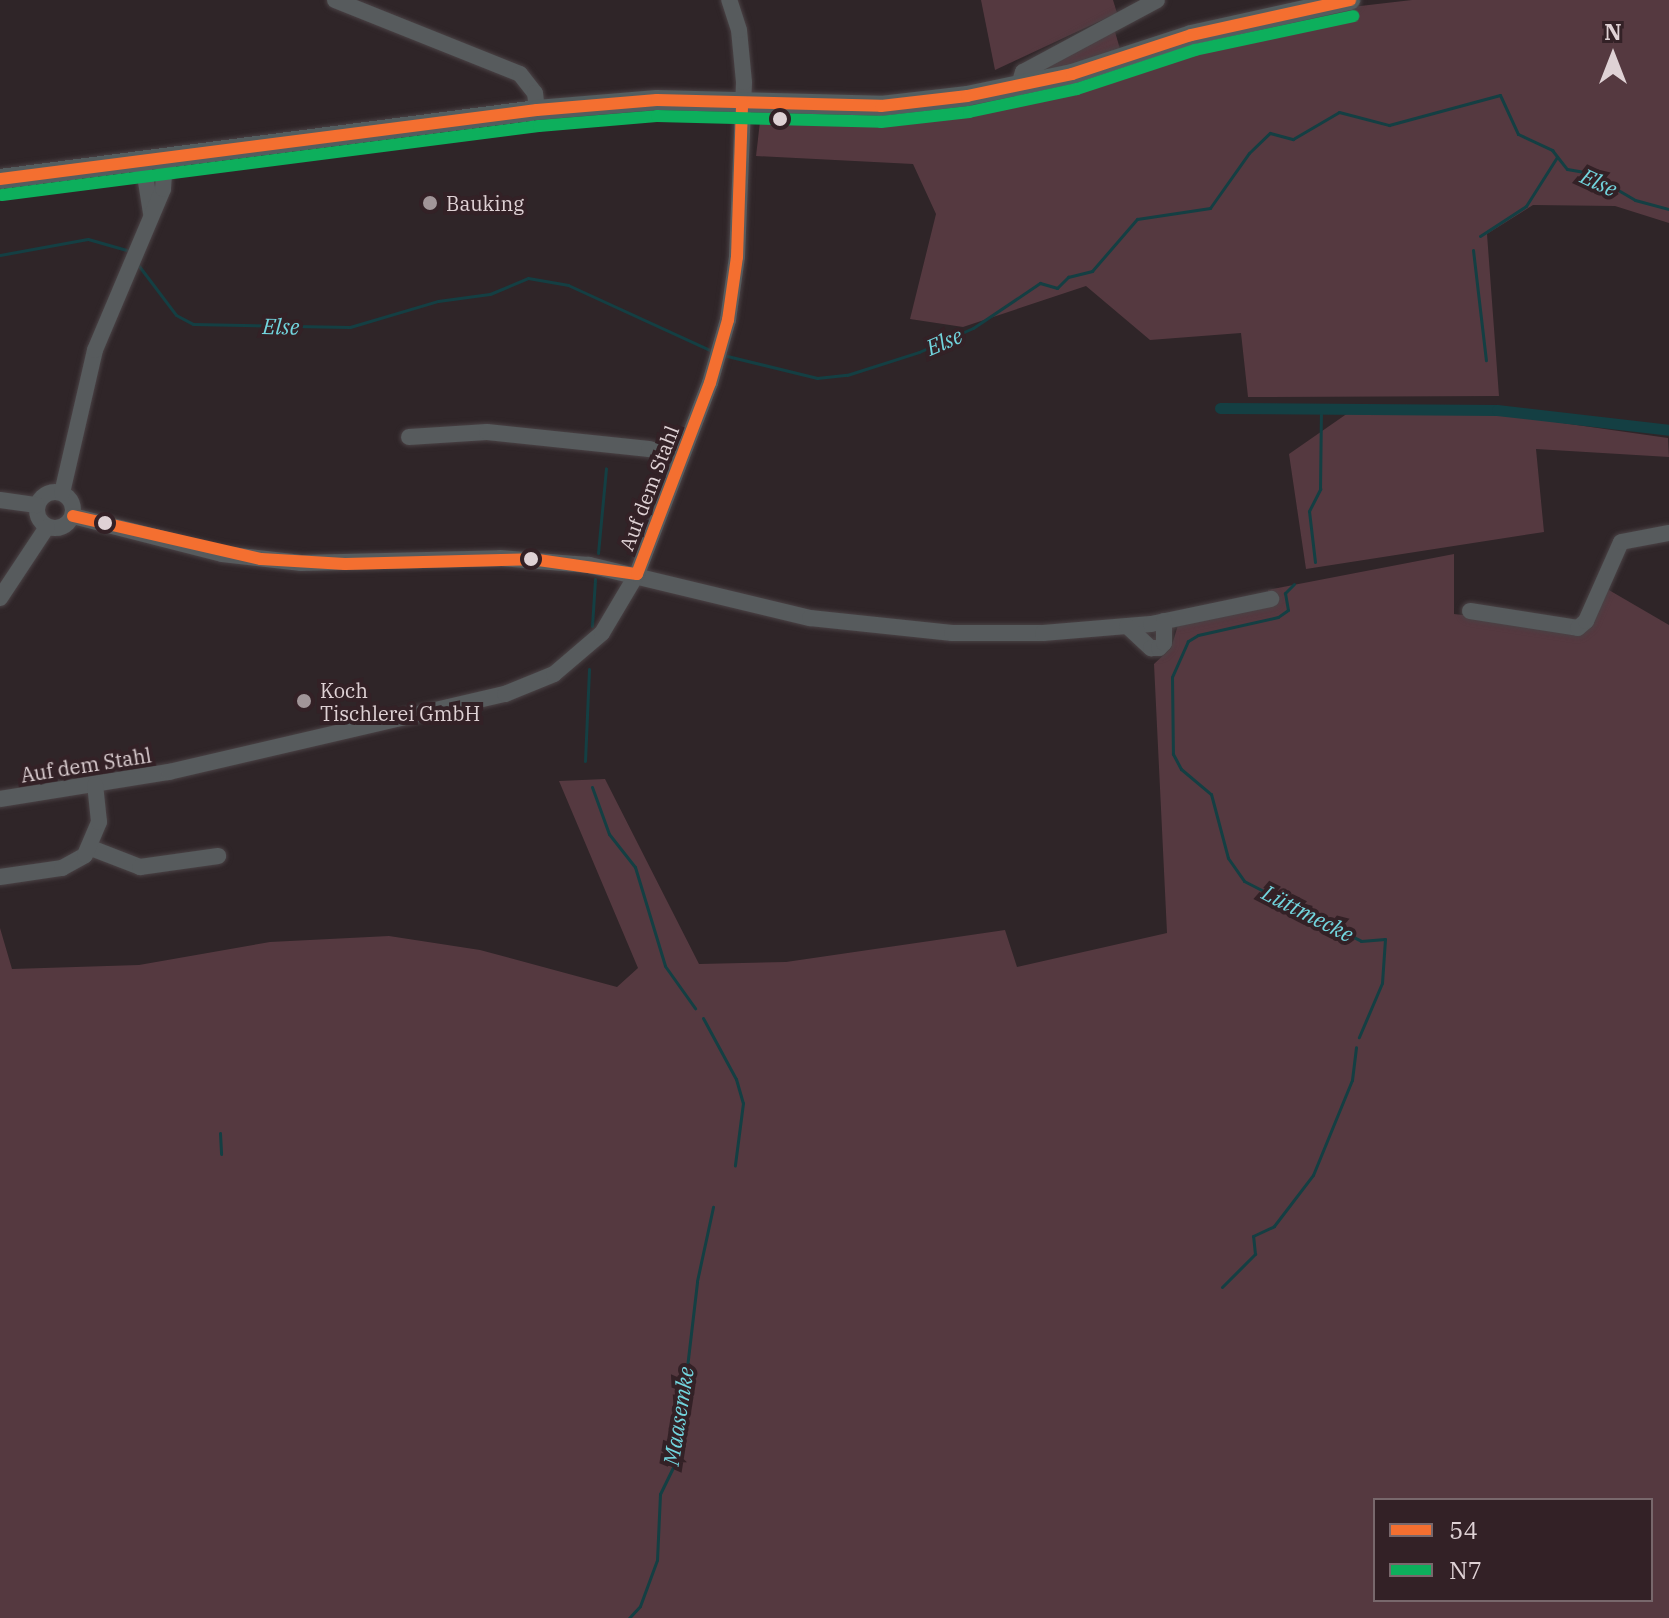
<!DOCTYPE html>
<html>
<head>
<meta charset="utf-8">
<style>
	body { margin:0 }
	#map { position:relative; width:1669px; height:1618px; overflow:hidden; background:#2f2528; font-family:"IBM Plex Serif",serif }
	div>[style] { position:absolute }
	.green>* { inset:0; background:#553940 }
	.stream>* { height:3px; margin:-1.5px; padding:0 1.5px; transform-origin:1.5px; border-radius:1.5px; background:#143f43 }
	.canal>* { height:11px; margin:-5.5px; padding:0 5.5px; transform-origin:5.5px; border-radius:5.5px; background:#143f43 }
	.roads { filter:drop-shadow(0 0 2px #4a4245) drop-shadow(0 0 2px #4a4245) }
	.minor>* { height:16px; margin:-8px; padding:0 8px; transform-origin:8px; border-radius:8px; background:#575b5d }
	.minor>.ring { margin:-8px; padding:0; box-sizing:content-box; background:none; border:16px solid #575b5d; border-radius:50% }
	.major>* { height:20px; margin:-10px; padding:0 10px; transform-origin:10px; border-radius:10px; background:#545d5f }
	.bus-1>* { height:12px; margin:-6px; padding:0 6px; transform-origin:6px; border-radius:6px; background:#f46f30 }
	.bus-2>* { height:12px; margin:-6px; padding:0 6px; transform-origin:6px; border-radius:6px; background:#0daf5c }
	.dots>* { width:22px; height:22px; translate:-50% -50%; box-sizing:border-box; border:4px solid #332126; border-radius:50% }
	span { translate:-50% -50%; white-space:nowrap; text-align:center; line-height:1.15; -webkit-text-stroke:8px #332126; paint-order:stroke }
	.poi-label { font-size:20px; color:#dfd2d5 }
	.left { translate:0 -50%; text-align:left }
	.street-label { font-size:20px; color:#dfd2d5 }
	.water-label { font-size:22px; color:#72d5de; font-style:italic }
	.legend { position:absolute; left:1373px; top:1498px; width:280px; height:104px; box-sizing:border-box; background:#332126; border:2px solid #78686c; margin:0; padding:10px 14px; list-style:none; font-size:24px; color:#dfd2d5 }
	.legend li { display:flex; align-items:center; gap:16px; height:40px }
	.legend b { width:40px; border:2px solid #78686c }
	.north { position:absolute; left:1573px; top:16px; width:80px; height:80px; -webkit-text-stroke:6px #332126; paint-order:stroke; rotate:0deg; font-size:22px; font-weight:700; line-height:32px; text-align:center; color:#dfd2d5 }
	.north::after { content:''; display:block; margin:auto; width:28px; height:36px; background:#dfd2d5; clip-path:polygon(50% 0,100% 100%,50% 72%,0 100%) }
</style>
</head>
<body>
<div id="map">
	<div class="green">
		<i style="clip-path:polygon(981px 0,1113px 0,1117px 13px,995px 70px)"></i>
		<i style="clip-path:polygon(1412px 0,1669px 0,1669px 223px,1615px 206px,1533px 205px,1487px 234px,1499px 396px,1248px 397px,1241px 333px,1150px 340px,1086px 286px,963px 327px,910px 319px,936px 214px,913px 164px,756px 156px,761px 113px,849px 116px,922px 111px,1317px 11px)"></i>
		<i style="clip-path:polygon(1113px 25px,1120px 49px,1041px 75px,1046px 67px)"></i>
		<i style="clip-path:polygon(1348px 413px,1493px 413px,1668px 438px,1669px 457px,1536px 449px,1544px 532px,1306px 569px,1289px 454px)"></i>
		<i style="clip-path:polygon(evenodd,1454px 554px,1454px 614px,1584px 629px,1602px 586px,1669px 625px,1669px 1618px,0 1618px,0 928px,12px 969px,139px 965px,270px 942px,389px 936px,480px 950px,617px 987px,638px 968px,559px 781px,605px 779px,699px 964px,786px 962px,1005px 930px,1017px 967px,1167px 933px,1154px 664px,1171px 648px,1178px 625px,1267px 606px,1268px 590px,1454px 554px,1375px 1500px,1651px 1500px,1651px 1600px,1375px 1600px,1375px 1500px)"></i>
	</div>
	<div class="stream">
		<i style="left:1480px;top:236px;width:55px;rotate:-33.1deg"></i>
		<i style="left:1526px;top:206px;width:58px;rotate:-57.7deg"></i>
		<i style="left:1473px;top:250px;width:111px;rotate:83.3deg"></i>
		<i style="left:0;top:255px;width:89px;rotate:-10.3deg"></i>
		<i style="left:88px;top:239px;width:40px;rotate:16deg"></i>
		<i style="left:139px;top:266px;width:61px;rotate:52.9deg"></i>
		<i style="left:176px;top:315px;width:19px;rotate:28deg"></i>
		<i style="left:193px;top:324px;width:157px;rotate:1.1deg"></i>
		<i style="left:350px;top:327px;width:92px;rotate:-16.5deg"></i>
		<i style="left:438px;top:301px;width:52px;rotate:-7.7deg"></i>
		<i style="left:490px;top:294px;width:41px;rotate:-22.8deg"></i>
		<i style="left:528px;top:278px;width:41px;rotate:9.9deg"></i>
		<i style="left:568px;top:285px;width:158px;rotate:24.6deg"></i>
		<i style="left:723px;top:355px;width:97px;rotate:13.7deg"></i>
		<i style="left:817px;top:378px;width:30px;rotate:-6deg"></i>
		<i style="left:847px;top:375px;width:76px;rotate:-17.7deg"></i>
		<i style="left:919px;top:352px;width:59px;rotate:-24deg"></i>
		<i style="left:973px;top:328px;width:81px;rotate:-33.9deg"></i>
		<i style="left:1040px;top:283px;width:18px;rotate:16deg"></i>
		<i style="left:1057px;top:288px;width:16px;rotate:-45deg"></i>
		<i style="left:1068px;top:277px;width:25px;rotate:-14deg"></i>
		<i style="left:1092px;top:271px;width:69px;rotate:-49.1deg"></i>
		<i style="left:1137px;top:219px;width:74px;rotate:-8.6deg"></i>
		<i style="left:1210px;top:208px;width:67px;rotate:-54.7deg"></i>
		<i style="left:1249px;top:153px;width:29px;rotate:-44deg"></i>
		<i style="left:1270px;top:133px;width:24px;rotate:15deg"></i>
		<i style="left:1293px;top:139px;width:53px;rotate:-30.4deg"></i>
		<i style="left:1339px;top:112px;width:52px;rotate:14.6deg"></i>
		<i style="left:1389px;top:125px;width:115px;rotate:-15.1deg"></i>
		<i style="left:1500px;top:95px;width:43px;rotate:65.2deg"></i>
		<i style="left:1518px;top:134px;width:38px;rotate:25deg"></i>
		<i style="left:1552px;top:150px;width:24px;rotate:52deg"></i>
		<i style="left:1567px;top:169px;width:22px;rotate:10deg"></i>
		<i style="left:1589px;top:173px;width:53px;rotate:30.4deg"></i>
		<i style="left:1635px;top:200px;width:35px;rotate:15deg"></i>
		<i style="left:598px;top:553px;width:85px;rotate:-84.6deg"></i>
		<i style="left:1315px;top:562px;width:51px;rotate:-96.7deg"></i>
		<i style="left:1309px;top:511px;width:25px;rotate:-63deg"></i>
		<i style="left:1320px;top:489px;width:83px;rotate:-89.3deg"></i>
		<i style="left:1294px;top:584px;width:13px;rotate:135deg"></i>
		<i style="left:1285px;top:593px;width:17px;rotate:80deg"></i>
		<i style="left:1288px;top:610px;width:12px;rotate:145deg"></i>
		<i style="left:1278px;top:617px;width:82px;rotate:167.3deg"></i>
		<i style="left:1198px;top:635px;width:12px;rotate:149deg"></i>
		<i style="left:1188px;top:641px;width:39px;rotate:114deg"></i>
		<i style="left:1172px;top:677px;width:77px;rotate:89.3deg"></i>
		<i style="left:1173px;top:754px;width:17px;rotate:62deg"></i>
		<i style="left:1181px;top:769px;width:39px;rotate:40deg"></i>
		<i style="left:1211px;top:794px;width:66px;rotate:75.1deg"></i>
		<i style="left:1228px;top:858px;width:28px;rotate:55deg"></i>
		<i style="left:1244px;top:881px;width:131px;rotate:27.1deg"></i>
		<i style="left:1361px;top:941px;width:24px;rotate:-5deg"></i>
		<i style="left:1385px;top:939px;width:44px;rotate:93.9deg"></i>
		<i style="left:1382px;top:983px;width:59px;rotate:113.1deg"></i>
		<i style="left:592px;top:626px;width:47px;rotate:-86.3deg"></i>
		<i style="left:585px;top:761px;width:92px;rotate:-87.5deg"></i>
		<i style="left:592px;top:787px;width:50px;rotate:70.1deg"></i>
		<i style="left:609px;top:834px;width:42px;rotate:51.8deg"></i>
		<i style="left:635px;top:867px;width:103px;rotate:73.1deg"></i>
		<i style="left:665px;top:966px;width:52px;rotate:54.5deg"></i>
		<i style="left:703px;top:1018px;width:69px;rotate:61.6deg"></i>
		<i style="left:736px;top:1079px;width:25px;rotate:74deg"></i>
		<i style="left:743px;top:1103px;width:63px;rotate:97.4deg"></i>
		<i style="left:220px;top:1133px;width:21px;rotate:87deg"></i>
		<i style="left:1222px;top:1287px;width:47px;rotate:-45deg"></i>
		<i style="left:1255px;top:1254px;width:18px;rotate:-96deg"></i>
		<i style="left:1253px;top:1236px;width:23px;rotate:-25deg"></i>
		<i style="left:1274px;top:1226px;width:64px;rotate:-52.6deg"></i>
		<i style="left:1313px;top:1175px;width:103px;rotate:-67.7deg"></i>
		<i style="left:1352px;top:1080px;width:33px;rotate:-83deg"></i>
		<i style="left:629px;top:1618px;width:16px;rotate:-47deg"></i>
		<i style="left:640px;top:1606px;width:49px;rotate:-69.7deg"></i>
		<i style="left:657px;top:1560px;width:66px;rotate:-87.4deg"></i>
		<i style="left:660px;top:1494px;width:37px;rotate:-64deg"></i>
		<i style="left:676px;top:1461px;width:181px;rotate:-83.3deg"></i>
		<i style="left:697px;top:1281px;width:76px;rotate:-77.8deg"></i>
	</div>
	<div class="canal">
		<i style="left:1220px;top:408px;width:277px;rotate:0.4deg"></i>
		<i style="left:1497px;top:410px;width:173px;rotate:6.6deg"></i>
	</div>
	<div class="roads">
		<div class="minor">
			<i style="left:335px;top:0;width:199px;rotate:21.8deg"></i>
			<i style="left:520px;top:74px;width:24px;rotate:52deg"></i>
			<i style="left:535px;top:93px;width:17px;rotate:83deg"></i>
			<i style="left:1018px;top:88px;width:17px;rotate:-73deg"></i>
			<i style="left:1023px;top:72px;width:152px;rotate:-28.2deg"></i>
			<i style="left:143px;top:163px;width:51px;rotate:80.9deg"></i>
			<i style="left:409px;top:437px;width:78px;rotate:-3.7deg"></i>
			<i style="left:487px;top:432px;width:163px;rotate:6deg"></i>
			<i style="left:649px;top:449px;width:32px;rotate:14deg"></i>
			<i class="ring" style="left:37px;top:492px;width:20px;height:20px"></i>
			<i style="left:62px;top:493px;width:147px;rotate:-77deg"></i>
			<i style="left:95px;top:350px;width:175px;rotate:-67.1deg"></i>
			<i style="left:163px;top:189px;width:29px;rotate:-86deg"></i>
			<i style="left:0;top:500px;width:37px;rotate:8deg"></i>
			<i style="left:73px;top:516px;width:154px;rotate:14.3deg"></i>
			<i style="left:222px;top:554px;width:80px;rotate:6.5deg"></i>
			<i style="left:301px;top:563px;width:199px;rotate:-1.4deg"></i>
			<i style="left:500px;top:558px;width:89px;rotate:4.5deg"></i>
			<i style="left:589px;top:565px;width:227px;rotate:13.5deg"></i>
			<i style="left:810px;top:618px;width:143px;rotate:6deg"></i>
			<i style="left:952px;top:633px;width:91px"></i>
			<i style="left:1043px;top:633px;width:108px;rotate:-4.8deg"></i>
			<i style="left:1151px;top:624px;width:123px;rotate:-11.8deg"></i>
			<i style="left:0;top:598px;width:85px;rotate:-56.5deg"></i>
			<i style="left:1470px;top:611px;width:109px;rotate:8.9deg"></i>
			<i style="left:1578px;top:628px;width:11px;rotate:-41deg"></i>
			<i style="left:1586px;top:621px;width:86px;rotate:-66.1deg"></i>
			<i style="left:1621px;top:542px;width:49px;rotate:-10.6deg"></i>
			<i style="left:1127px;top:626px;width:33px;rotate:43deg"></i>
			<i style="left:1151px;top:648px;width:8px"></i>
			<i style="left:1159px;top:648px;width:7px;rotate:-45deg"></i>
			<i style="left:1164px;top:643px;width:22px;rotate:-90deg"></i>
			<i style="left:0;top:799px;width:171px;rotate:-9.1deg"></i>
			<i style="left:169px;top:772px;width:345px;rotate:-13.1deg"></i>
			<i style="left:505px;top:694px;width:53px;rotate:-22.2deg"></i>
			<i style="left:554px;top:674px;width:63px;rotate:-40.5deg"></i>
			<i style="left:602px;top:633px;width:69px;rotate:-59.3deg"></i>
			<i style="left:637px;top:574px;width:204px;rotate:-69.1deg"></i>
			<i style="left:710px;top:383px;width:66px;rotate:-74.1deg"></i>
			<i style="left:728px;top:320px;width:64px;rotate:-81.9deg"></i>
			<i style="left:737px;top:257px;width:175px;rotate:-87.7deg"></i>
			<i style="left:744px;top:82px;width:52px;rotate:-95.5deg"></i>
			<i style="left:739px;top:30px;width:32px;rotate:-108deg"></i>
			<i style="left:91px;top:848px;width:53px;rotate:21.2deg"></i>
			<i style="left:140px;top:867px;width:79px;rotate:-8deg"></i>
			<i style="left:0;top:877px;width:63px;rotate:-8.3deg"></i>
			<i style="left:62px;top:868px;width:26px;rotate:-29deg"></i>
			<i style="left:85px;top:855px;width:36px;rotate:-67deg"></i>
			<i style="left:99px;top:822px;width:37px;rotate:-96deg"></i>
		</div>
		<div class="major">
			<i style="left:0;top:179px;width:541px;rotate:-7.32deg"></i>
			<i style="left:537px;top:110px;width:120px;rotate:-4.8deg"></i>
			<i style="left:657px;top:100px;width:224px;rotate:1.5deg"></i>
			<i style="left:881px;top:106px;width:87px;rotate:-6.6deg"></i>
			<i style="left:967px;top:96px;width:107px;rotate:-11.8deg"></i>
			<i style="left:1072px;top:74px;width:125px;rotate:-18.1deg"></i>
			<i style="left:1191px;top:35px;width:163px;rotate:-12.4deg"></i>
		</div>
	</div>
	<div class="bus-1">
		<i style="left:0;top:179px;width:541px;rotate:-7.32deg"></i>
		<i style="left:537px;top:110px;width:120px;rotate:-4.8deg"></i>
		<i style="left:657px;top:100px;width:224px;rotate:1.5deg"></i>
		<i style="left:881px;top:106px;width:87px;rotate:-6.6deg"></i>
		<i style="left:967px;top:96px;width:107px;rotate:-11.8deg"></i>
		<i style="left:1072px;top:74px;width:125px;rotate:-18.1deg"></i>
		<i style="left:1191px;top:35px;width:163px;rotate:-12.4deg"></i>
		<i style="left:73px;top:516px;width:193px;rotate:12.9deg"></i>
		<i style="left:261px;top:559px;width:84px;rotate:3.4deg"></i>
		<i style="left:345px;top:564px;width:186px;rotate:-1.5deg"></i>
		<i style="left:531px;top:559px;width:107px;rotate:8.1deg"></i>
		<i style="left:637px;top:574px;width:204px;rotate:-69.1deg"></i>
		<i style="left:710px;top:383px;width:66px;rotate:-74.1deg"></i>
		<i style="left:728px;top:320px;width:64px;rotate:-81.9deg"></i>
		<i style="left:737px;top:257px;width:153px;rotate:-88.1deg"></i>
	</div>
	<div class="bus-2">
		<i style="left:2px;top:195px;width:541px;rotate:-7.32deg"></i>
		<i style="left:539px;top:126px;width:118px;rotate:-4.8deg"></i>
		<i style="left:657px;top:116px;width:224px;rotate:1.5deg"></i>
		<i style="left:881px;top:122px;width:89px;rotate:-6.5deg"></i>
		<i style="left:969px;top:112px;width:110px;rotate:-12deg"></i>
		<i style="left:1077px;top:89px;width:124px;rotate:-18.3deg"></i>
		<i style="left:1195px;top:50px;width:162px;rotate:-12.1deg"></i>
	</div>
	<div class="dots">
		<i style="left:780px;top:119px;background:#dfd2d5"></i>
		<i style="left:430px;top:203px;background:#a19598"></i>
		<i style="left:105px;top:523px;background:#dfd2d5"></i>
		<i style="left:531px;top:559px;background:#dfd2d5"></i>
		<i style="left:304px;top:701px;background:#a19598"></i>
	</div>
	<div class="poi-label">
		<span class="left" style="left:446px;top:203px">Bauking</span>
		<span class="left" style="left:320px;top:702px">Koch<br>Tischlerei GmbH</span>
	</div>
	<div class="street-label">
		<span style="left:649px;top:488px;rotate:-69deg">Auf dem Stahl</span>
		<span style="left:86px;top:765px;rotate:-9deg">Auf dem Stahl</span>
	</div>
	<div class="water-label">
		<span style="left:1599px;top:182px;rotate:25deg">Else</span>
		<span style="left:281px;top:326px;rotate:1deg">Else</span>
		<span style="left:944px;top:341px;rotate:-23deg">Else</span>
		<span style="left:1308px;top:913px;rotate:27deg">Lüttmecke</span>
		<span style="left:678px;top:1416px;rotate:-81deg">Maasemke</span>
	</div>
	<ul class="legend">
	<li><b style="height:10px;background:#f46f30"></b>54</li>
	<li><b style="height:10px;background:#0daf5c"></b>N7</li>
	</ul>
	<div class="north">N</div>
</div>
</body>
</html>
